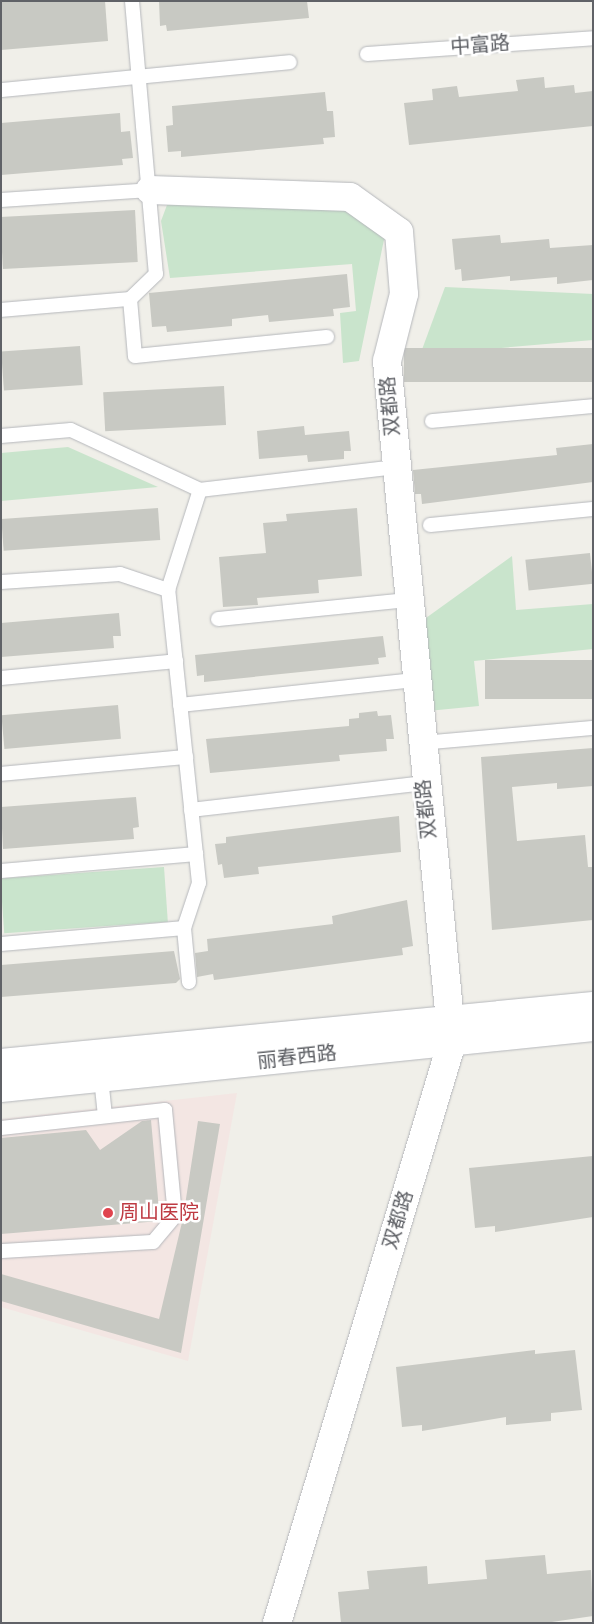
<!DOCTYPE html>
<html>
<head>
<meta charset="utf-8">
<style>
	body { margin:0 }
	#map { position:relative; width:594px; height:1624px; overflow:hidden; background:#f0efe9; font-family:"Alegreya Sans","Noto Sans SC",sans-serif }
	div>[style] { position:absolute }
	.medical>* { inset:0; background:#f3e6e3 }
	.green>* { inset:0; background:#c9e4cc; transform-origin:0 0 }
	.building>* { inset:0; background:#c8c9c3; transform-origin:0 0 }
	.roads { filter:drop-shadow(0 0 1px #b5b7bb) drop-shadow(0 0 1px #b5b7bb) }
	.lane>* { height:14px; margin:-7px; padding:0 7px; transform-origin:7px; border-radius:7px; background:#fff }
	.street>* { height:28px; margin:-14px; padding:0 14px; transform-origin:14px; border-radius:14px; background:#fff }
	.secondary>* { height:28px; margin:-14px; padding:0 14px; transform-origin:14px; border-radius:14px; background:#fff }
	.dots>* { width:14px; height:14px; translate:-50% -50%; box-sizing:border-box; border:2px solid #fff; border-radius:50% }
	span { translate:-50% -50%; white-space:nowrap; text-align:center; line-height:1.15; -webkit-text-stroke:5px #fff; paint-order:stroke }
	.street-label { font-size:20px; color:#606267 }
	.health-label { font-size:20px; color:#be3a42 }
	.left { translate:0 -50%; text-align:left }
	.frame { position:absolute; inset:0; border:2px solid #606267; pointer-events:none }
</style>
</head>
<body>
<div id="map">
	<div class="medical">
		<i style="clip-path:polygon(237px 1093px,188px 1361px,1px 1307px,1px 1119px)"></i>
	</div>
	<div class="green">
		<i style="clip-path:polygon(279px 191px,340px 199px,387px 225px,359px 361px,343px 363px,340px 313px,356px 311px,352px 264px,170px 278px,161px 221px,167px 205px)"></i>
		<i style="clip-path:polygon(445px 287px,593px 294px,593px 340px,420px 355px)"></i>
		<i style="clip-path:polygon(68px 447px,158px 487px,1px 501px,1px 453px)"></i>
		<i style="clip-path:polygon(512px 556px,516px 610px,593px 604px,593px 649px,474px 661px,479px 706px,428px 711px,419px 623px)"></i>
		<i style="left:164px;top:867px;width:55px;height:164px;rotate:86deg"></i>
	</div>
	<div class="building">
		<i style="clip-path:polygon(1px 1px,105px 1px,108px 41px,1px 50px)"></i>
		<i style="clip-path:polygon(159px 1px,307px 1px,309px 18px,167px 31px,166px 25px,160px 26px)"></i>
		<i style="clip-path:polygon(544px 77px,545px 88px,574px 85px,575px 93px,593px 91px,593px 126px,409px 145px,404px 103px,433px 100px,432px 89px,457px 86px,459px 97px,518px 91px,516px 80px)"></i>
		<i style="clip-path:polygon(325px 92px,327px 111px,333px 111px,335px 137px,323px 138px,324px 144px,181px 157px,181px 151px,168px 152px,166px 126px,173px 125px,172px 106px)"></i>
		<i style="clip-path:polygon(120px 113px,121px 132px,130px 131px,133px 158px,122px 159px,123px 165px,1px 175px,1px 123px)"></i>
		<i style="left:135px;top:210px;width:52px;height:135px;rotate:87deg"></i>
		<i style="clip-path:polygon(500px 235px,501px 243px,549px 239px,550px 248px,593px 245px,593px 280px,557px 284px,557px 277px,510px 281px,510px 276px,462px 281px,461px 269px,455px 270px,452px 239px)"></i>
		<i style="clip-path:polygon(347px 274px,350px 307px,333px 309px,334px 316px,269px 322px,268px 315px,232px 319px,232px 326px,167px 332px,166px 326px,152px 327px,149px 293px)"></i>
		<i style="left:80px;top:346px;width:39px;height:79px;rotate:86deg"></i>
		<i style="left:593px;top:348px;width:34px;height:189px;rotate:90deg"></i>
		<i style="left:224px;top:386px;width:39px;height:121px;rotate:87deg"></i>
		<i style="clip-path:polygon(304px 426px,305px 435px,349px 431px,351px 451px,344px 451px,344px 459px,308px 462px,307px 455px,259px 459px,257px 431px)"></i>
		<i style="clip-path:polygon(593px 444px,593px 482px,422px 504px,421px 494px,415px 494px,413px 470px,557px 455px,556px 448px)"></i>
		<i style="left:158px;top:508px;width:32px;height:157px;rotate:86deg"></i>
		<i style="clip-path:polygon(357px 508px,362px 576px,318px 580px,319px 593px,257px 598px,258px 605px,223px 607px,219px 557px,266px 553px,263px 523px,287px 521px,286px 514px)"></i>
		<i style="left:590px;top:553px;width:31px;height:65px;rotate:84deg"></i>
		<i style="clip-path:polygon(119px 613px,121px 636px,113px 636px,114px 648px,1px 657px,1px 623px)"></i>
		<i style="clip-path:polygon(383px 636px,386px 657px,378px 658px,379px 664px,204px 682px,204px 675px,197px 676px,195px 655px)"></i>
		<i style="left:593px;top:660px;width:39px;height:108px;rotate:90deg"></i>
		<i style="left:118px;top:705px;width:34px;height:117px;rotate:85deg"></i>
		<i style="clip-path:polygon(377px 711px,378px 716px,391px 715px,394px 739px,386px 739px,387px 751px,339px 755px,340px 761px,210px 773px,206px 739px,349px 726px,349px 719px,359px 718px,359px 713px)"></i>
		<i style="clip-path:polygon(593px 748px,593px 786px,557px 789px,557px 783px,512px 787px,517px 841px,585px 835px,588px 867px,593px 867px,593px 920px,492px 930px,481px 757px)"></i>
		<i style="clip-path:polygon(136px 797px,139px 827px,133px 828px,134px 839px,3px 849px,1px 807px)"></i>
		<i style="clip-path:polygon(399px 816px,401px 852px,258px 867px,259px 874px,224px 878px,222px 864px,218px 865px,215px 844px,226px 843px,226px 837px)"></i>
		<i style="clip-path:polygon(407px 900px,413px 946px,402px 948px,403px 955px,214px 980px,213px 974px,197px 977px,195px 953px,208px 951px,207px 939px,333px 924px,332px 916px)"></i>
		<i style="clip-path:polygon(174px 951px,180px 979px,176px 983px,1px 997px,1px 965px)"></i>
		<i style="clip-path:polygon(151px 1120px,160px 1221px,1px 1234px,1px 1138px,86px 1130px,100px 1150px,142px 1121px)"></i>
		<i style="clip-path:polygon(198px 1121px,220px 1124px,181px 1353px,1px 1301px,1px 1274px,159px 1319px,183px 1218px)"></i>
		<i style="clip-path:polygon(593px 1156px,593px 1217px,495px 1232px,495px 1226px,475px 1228px,469px 1168px)"></i>
		<i style="clip-path:polygon(535px 1350px,535px 1354px,575px 1350px,582px 1410px,551px 1413px,551px 1421px,506px 1425px,506px 1417px,422px 1431px,422px 1425px,402px 1427px,396px 1367px)"></i>
		<i style="clip-path:polygon(545px 1555px,547px 1574px,591px 1570px,593px 1616px,545px 1623px,341px 1623px,338px 1592px,369px 1589px,367px 1571px,427px 1566px,428px 1584px,487px 1579px,485px 1560px)"></i>
	</div>
	<div class="roads">
		<div class="lane">
			<i style="left:132px;top:1px;width:274px;rotate:85deg"></i>
			<i style="left:156px;top:274px;width:36px;rotate:136deg"></i>
			<i style="left:130px;top:299px;width:57px;rotate:85deg"></i>
			<i style="left:135px;top:356px;width:193px;rotate:-5.7deg"></i>
			<i style="left:367px;top:54px;width:227px;rotate:-4deg"></i>
			<i style="left:1px;top:90px;width:290px;rotate:-5.5deg"></i>
			<i style="left:1px;top:200px;width:149px;rotate:-3.8deg"></i>
			<i style="left:1px;top:310px;width:129px;rotate:-4.9deg"></i>
			<i style="left:432px;top:421px;width:162px;rotate:-5.3deg"></i>
			<i style="left:1px;top:436px;width:70px;rotate:-4.9deg"></i>
			<i style="left:71px;top:430px;width:142px;rotate:24.9deg"></i>
			<i style="left:430px;top:525px;width:164px;rotate:-5.6deg"></i>
			<i style="left:1px;top:582px;width:119px;rotate:-3.8deg"></i>
			<i style="left:120px;top:574px;width:51px;rotate:18.4deg"></i>
			<i style="left:218px;top:619px;width:191px;rotate:-5.7deg"></i>
			<i style="left:1px;top:678px;width:176px;rotate:-5.5deg"></i>
			<i style="left:180px;top:705px;width:236px;rotate:-6.1deg"></i>
			<i style="left:421px;top:743px;width:173px;rotate:-5deg"></i>
			<i style="left:1px;top:774px;width:186px;rotate:-5.3deg"></i>
			<i style="left:191px;top:810px;width:235px;rotate:-6.6deg"></i>
			<i style="left:1px;top:871px;width:196px;rotate:-5deg"></i>
			<i style="left:1px;top:944px;width:184px;rotate:-5deg"></i>
			<i style="left:189px;top:982px;width:54px;rotate:-95.3deg"></i>
			<i style="left:184px;top:928px;width:47px;rotate:-71.6deg"></i>
			<i style="left:199px;top:883px;width:295px;rotate:-96deg"></i>
			<i style="left:168px;top:590px;width:105px;rotate:-72.3deg"></i>
			<i style="left:200px;top:490px;width:197px;rotate:-6.7deg"></i>
			<i style="left:101px;top:1078px;width:38px;rotate:84deg"></i>
			<i style="left:1px;top:1128px;width:165px;rotate:-6.3deg"></i>
			<i style="left:165px;top:1110px;width:106px;rotate:84.6deg"></i>
			<i style="left:175px;top:1216px;width:34px;rotate:130deg"></i>
			<i style="left:153px;top:1242px;width:152px;rotate:176.6deg"></i>
		</div>
		<div class="street">
			<i style="left:150px;top:190px;width:200px;rotate:2deg"></i>
			<i style="left:350px;top:197px;width:60px;rotate:35.5deg"></i>
			<i style="left:399px;top:232px;width:62px;rotate:85.4deg"></i>
			<i style="left:404px;top:294px;width:69px;rotate:104.2deg"></i>
			<i style="left:387px;top:361px;width:684px;rotate:84.55deg"></i>
			<i style="left:452px;top:1042px;width:607px;rotate:106.76deg"></i>
		</div>
		<div class="secondary">
			<i style="left:1px;top:1063px;width:595px;rotate:-5.5deg"></i>
			<i style="left:1px;top:1088px;width:595px;rotate:-5.88deg"></i>
		</div>
	</div>
	<div class="dots">
		<i style="left:108px;top:1213px;background:#e0444e"></i>
	</div>
	<div class="street-label">
		<span style="left:480px;top:46px;rotate:-4deg">中富路</span>
		<span style="left:391px;top:406px;rotate:-95deg">双都路</span>
		<span style="left:427px;top:809px;rotate:-96deg">双都路</span>
		<span style="left:297px;top:1058px;rotate:-6deg">丽春西路</span>
		<span style="left:399px;top:1220px;rotate:-73deg">双都路</span>
	</div>
	<div class="health-label">
		<span class="left" style="left:119px;top:1213px">周山医院</span>
	</div>
	<div class="frame"></div>
</div>
</body>
</html>
